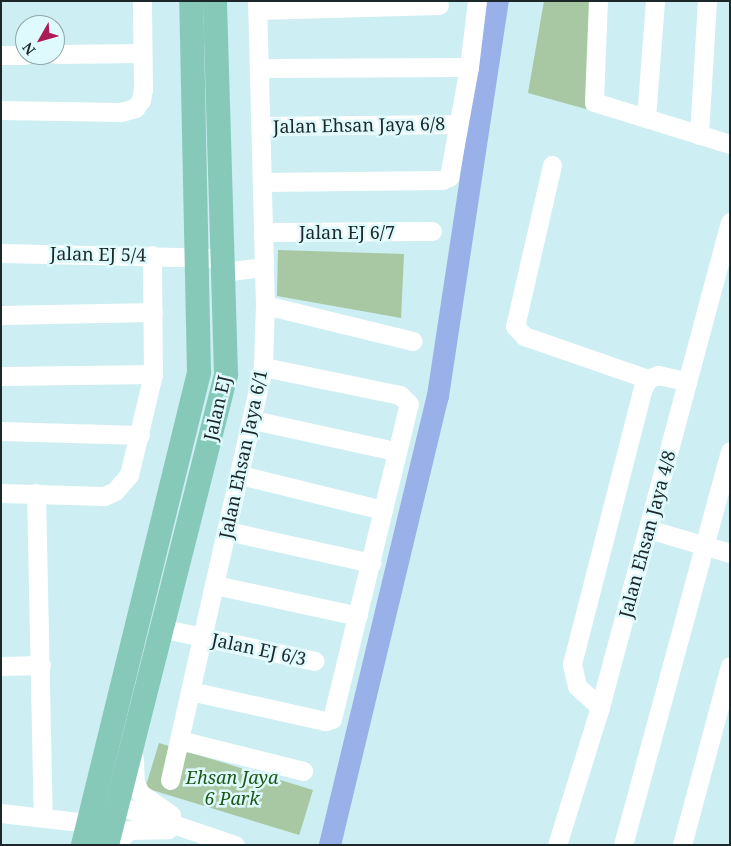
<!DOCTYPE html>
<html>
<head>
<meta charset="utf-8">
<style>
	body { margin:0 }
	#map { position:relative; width:731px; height:846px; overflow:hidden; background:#cdeef2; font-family:"Noto Serif",serif }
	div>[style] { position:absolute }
	.green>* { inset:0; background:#a8c8a3; transform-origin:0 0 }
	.river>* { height:22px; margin:-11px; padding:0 11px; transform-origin:11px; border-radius:11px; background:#9ab0e9 }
	.minor>* { height:19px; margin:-9.5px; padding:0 9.5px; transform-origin:9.5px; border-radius:9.5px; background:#fff }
	.major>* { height:24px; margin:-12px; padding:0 12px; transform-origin:12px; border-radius:12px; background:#86c9b9 }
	span { translate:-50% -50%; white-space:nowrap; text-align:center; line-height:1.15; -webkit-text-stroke:5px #dffafd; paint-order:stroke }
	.street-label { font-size:18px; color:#1b2729 }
	.park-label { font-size:18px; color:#1c5715; font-style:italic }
	.frame { position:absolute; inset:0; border:2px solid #1b2729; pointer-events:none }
	.north { position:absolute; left:15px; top:15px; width:50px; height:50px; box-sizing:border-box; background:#dffafd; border:1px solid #91a6a8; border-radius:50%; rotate:232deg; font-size:14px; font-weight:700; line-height:20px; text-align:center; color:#1b2729 }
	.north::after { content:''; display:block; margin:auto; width:18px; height:22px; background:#ab1c57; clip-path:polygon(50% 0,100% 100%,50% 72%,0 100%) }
</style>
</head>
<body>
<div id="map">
	<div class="green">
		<i style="clip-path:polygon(544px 1px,592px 1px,586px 109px,528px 93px)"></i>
		<i style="clip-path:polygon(278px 250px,404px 254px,401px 318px,277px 296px)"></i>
		<i style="left:159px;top:743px;width:161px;height:47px;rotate:17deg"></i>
	</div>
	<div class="river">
		<i style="left:330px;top:845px;width:462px;rotate:-76.5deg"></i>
		<i style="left:438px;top:396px;width:400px;rotate:-81.4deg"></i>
	</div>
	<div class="minor">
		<i style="left:598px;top:1px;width:101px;rotate:92.3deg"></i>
		<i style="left:594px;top:102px;width:142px;rotate:17.2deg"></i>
		<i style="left:258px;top:10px;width:181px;rotate:-1.6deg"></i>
		<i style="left:55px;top:54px;width:87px;rotate:-0.7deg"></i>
		<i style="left:1px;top:55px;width:24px"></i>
		<i style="left:259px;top:68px;width:210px;rotate:-0.3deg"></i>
		<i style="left:1px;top:110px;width:120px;rotate:1deg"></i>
		<i style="left:121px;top:112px;width:15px;rotate:-16deg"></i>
		<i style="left:135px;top:108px;width:10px;rotate:-53deg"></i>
		<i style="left:141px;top:100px;width:11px;rotate:-80deg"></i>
		<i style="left:143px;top:89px;width:88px;rotate:-90.7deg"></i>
		<i style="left:646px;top:118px;width:117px;rotate:-85.6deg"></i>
		<i style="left:260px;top:126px;width:198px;rotate:-0.6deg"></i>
		<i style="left:699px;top:135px;width:134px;rotate:-86.6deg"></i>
		<i style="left:552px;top:165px;width:165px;rotate:102.9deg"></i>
		<i style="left:515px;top:326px;width:13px;rotate:48deg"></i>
		<i style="left:524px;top:336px;width:131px;rotate:19.1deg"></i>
		<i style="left:262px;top:182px;width:180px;rotate:-0.6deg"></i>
		<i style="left:442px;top:180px;width:8px;rotate:-23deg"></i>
		<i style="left:449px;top:177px;width:112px;rotate:-79.7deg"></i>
		<i style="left:469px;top:67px;width:66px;rotate:-83.1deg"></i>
		<i style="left:263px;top:232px;width:169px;rotate:-0.3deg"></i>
		<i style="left:1px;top:253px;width:220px;rotate:1.3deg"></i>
		<i style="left:222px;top:272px;width:42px;rotate:-6.8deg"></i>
		<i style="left:265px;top:305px;width:152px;rotate:13.7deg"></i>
		<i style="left:1px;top:315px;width:152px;rotate:-1.1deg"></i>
		<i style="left:1px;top:376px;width:152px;rotate:-0.8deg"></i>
		<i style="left:253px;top:420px;width:136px;rotate:12.3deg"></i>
		<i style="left:1px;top:431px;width:139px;rotate:1.6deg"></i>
		<i style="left:240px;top:475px;width:147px;rotate:13.8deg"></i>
		<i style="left:1px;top:493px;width:103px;rotate:1.7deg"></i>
		<i style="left:104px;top:496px;width:12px;rotate:-24deg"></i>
		<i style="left:115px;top:491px;width:21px;rotate:-49deg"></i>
		<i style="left:129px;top:475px;width:104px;rotate:-76.6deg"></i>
		<i style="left:153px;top:374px;width:119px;rotate:-90.5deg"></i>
		<i style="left:36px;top:493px;width:324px;rotate:88.8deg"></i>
		<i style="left:648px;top:529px;width:85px;rotate:16.3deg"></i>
		<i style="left:227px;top:531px;width:148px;rotate:12.5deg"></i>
		<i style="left:215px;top:585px;width:146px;rotate:12.2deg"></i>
		<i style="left:160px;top:628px;width:158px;rotate:12deg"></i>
		<i style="left:1px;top:666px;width:40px;rotate:-1.4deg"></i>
		<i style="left:190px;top:691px;width:138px;rotate:12.5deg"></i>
		<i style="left:325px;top:721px;width:7px;rotate:-16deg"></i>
		<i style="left:332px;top:719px;width:324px;rotate:-76.3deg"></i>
		<i style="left:409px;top:404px;width:13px;rotate:-135deg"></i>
		<i style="left:400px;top:395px;width:140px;rotate:-168.4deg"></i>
		<i style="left:600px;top:707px;width:31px;rotate:-138deg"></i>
		<i style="left:577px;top:686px;width:23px;rotate:-103deg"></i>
		<i style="left:572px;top:664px;width:285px;rotate:-75.6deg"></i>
		<i style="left:643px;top:388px;width:10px;rotate:-61deg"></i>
		<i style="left:648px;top:379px;width:11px;rotate:-22deg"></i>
		<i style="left:658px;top:375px;width:30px;rotate:12deg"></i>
		<i style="left:179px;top:740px;width:128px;rotate:14deg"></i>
		<i style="left:134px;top:758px;width:25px;rotate:88deg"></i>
		<i style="left:135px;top:783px;width:11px;rotate:63deg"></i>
		<i style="left:140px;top:793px;width:38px;rotate:35deg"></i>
		<i style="left:170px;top:780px;width:423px;rotate:-77.3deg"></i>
		<i style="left:263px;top:367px;width:62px;rotate:-88.2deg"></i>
		<i style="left:265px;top:305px;width:304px;rotate:-91.5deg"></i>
		<i style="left:105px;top:801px;width:137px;rotate:18.7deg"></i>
		<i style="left:1px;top:813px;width:88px;rotate:6.6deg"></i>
		<i style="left:114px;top:845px;width:21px;rotate:-45deg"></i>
		<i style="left:129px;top:830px;width:39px;rotate:-1deg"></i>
		<i style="left:557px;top:845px;width:145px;rotate:-72.7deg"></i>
		<i style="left:600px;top:707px;width:502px;rotate:-75deg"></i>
		<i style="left:623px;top:845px;width:408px;rotate:-74.8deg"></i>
		<i style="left:682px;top:845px;width:185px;rotate:-75deg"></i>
	</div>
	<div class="major">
		<i style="left:83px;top:845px;width:487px;rotate:-76.2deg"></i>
		<i style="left:199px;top:372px;width:371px;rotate:-91.2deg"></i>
		<i style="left:107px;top:845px;width:486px;rotate:-75.8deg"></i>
		<i style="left:226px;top:374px;width:373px;rotate:-91.7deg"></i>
	</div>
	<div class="street-label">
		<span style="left:359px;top:125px;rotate:-1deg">Jalan Ehsan Jaya 6/8</span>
		<span style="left:347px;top:232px">Jalan EJ 6/7</span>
		<span style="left:98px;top:254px;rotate:1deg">Jalan EJ 5/4</span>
		<span style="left:217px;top:408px;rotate:-77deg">Jalan EJ</span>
		<span style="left:243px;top:454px;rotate:-78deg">Jalan Ehsan Jaya 6/1</span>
		<span style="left:647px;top:534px;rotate:-75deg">Jalan Ehsan Jaya 4/8</span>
		<span style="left:259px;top:649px;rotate:12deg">Jalan EJ 6/3</span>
	</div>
	<div class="park-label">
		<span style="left:232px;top:788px">Ehsan Jaya<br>6 Park</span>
	</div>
	<div class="frame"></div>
	<div class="north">N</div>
</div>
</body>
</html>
